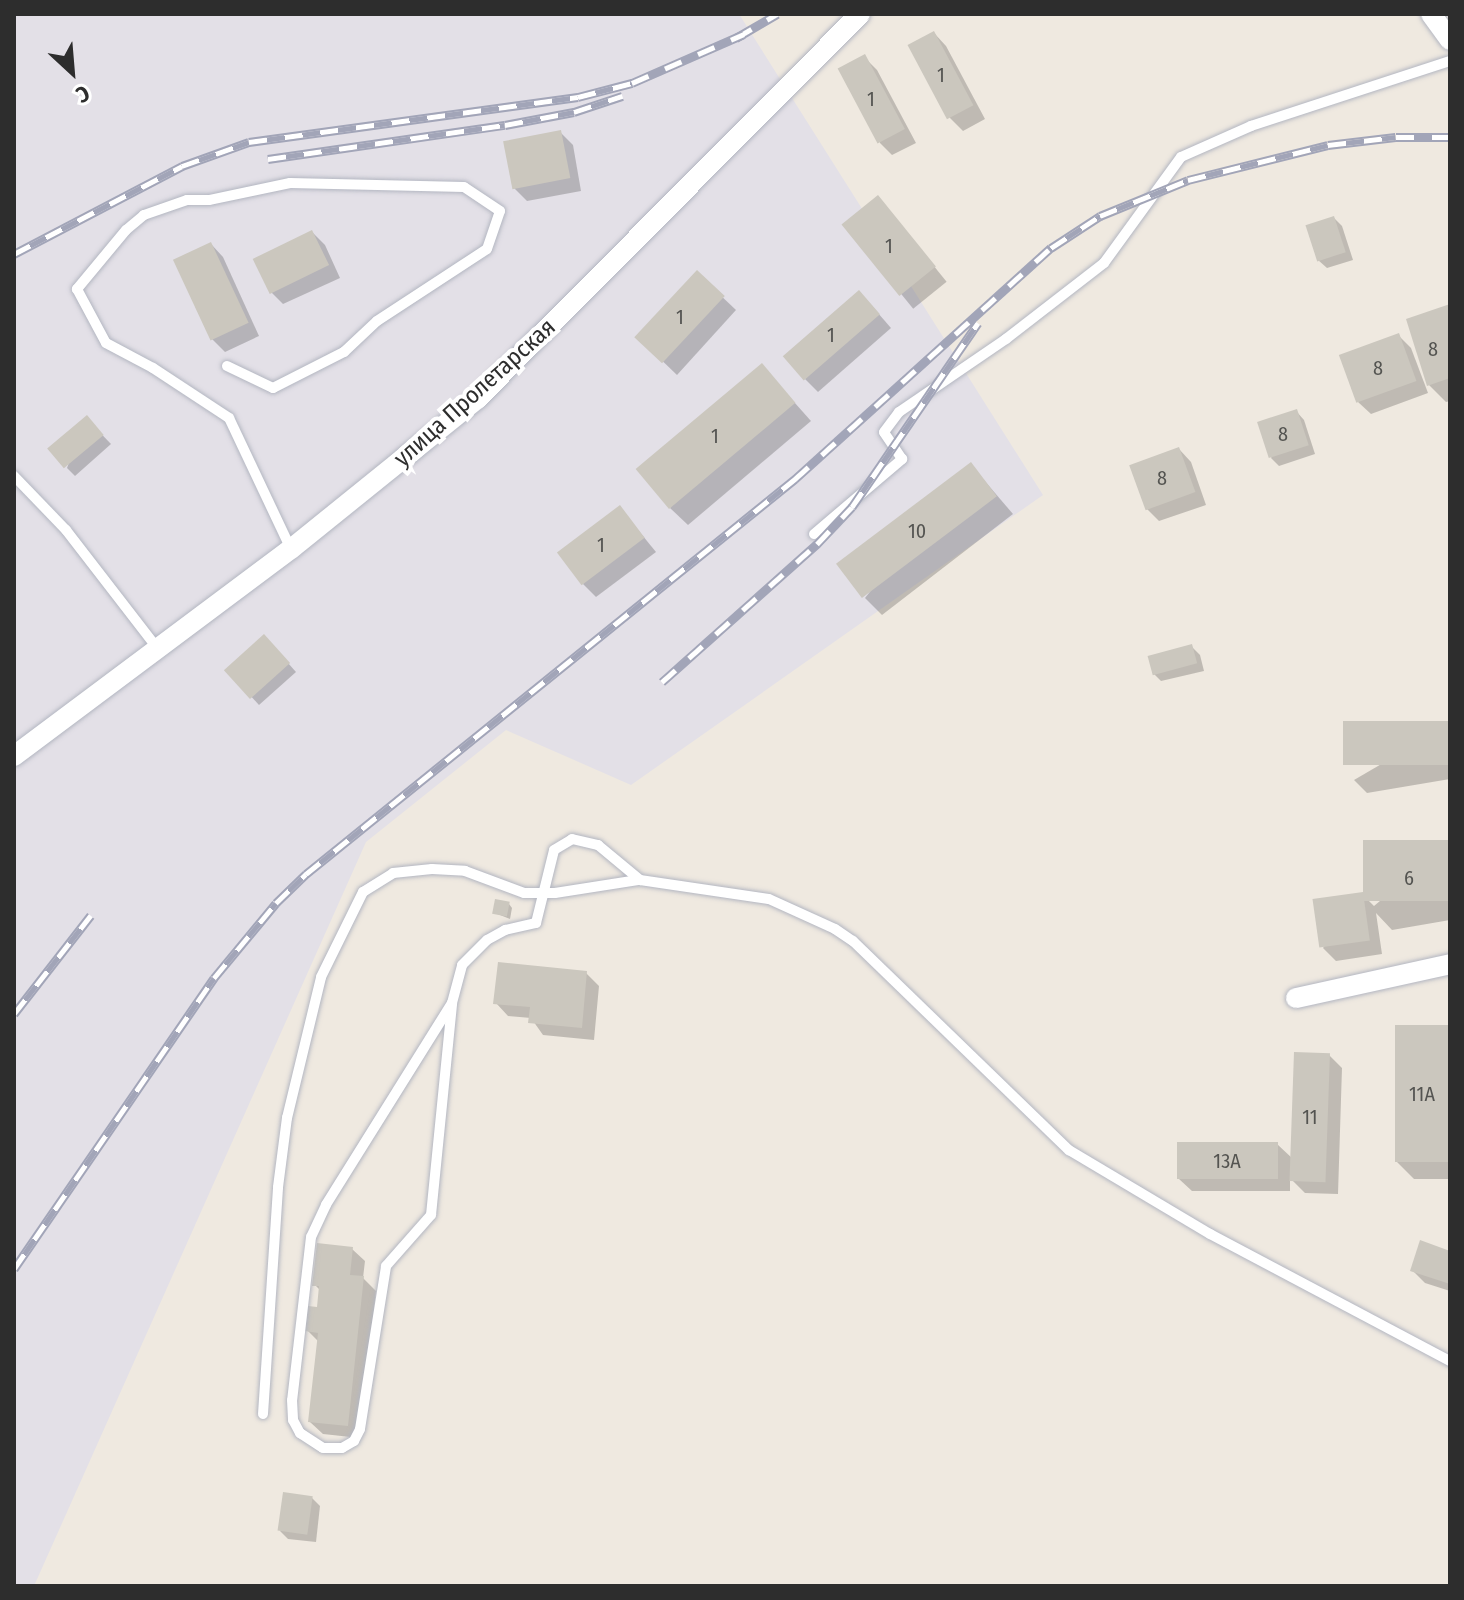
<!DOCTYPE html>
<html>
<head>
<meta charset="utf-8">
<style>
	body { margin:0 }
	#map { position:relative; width:1464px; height:1600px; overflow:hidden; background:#efe9e0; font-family:"Fira Sans Condensed",sans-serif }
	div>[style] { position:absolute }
	.industrial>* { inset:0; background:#e3e0e7 }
	.shadow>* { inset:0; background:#0003; transform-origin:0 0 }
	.building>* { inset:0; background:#cbc7be; transform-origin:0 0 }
	.roads { filter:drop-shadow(0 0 2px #b3b6c1) drop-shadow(0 0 2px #b3b6c1) }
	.service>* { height:10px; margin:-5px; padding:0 5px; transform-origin:5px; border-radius:5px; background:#fff }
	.minor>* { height:20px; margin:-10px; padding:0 10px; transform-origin:10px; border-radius:10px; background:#fff }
	.rail>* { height:9px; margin-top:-4.5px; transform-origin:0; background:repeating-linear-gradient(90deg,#fff 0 18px,#a2a5b8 0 36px); box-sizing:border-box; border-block:2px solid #a2a5b8 }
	span { translate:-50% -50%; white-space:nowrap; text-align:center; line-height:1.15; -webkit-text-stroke:8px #fff; paint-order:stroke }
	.number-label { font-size:20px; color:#545451 }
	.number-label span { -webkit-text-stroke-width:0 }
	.street-label { font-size:24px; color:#2d2d2d }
	.frame { position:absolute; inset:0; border:16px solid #2d2d2d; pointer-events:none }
	.north { position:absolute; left:32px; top:32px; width:80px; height:80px; -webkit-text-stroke:6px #fff; paint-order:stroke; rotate:154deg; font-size:22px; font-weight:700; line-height:32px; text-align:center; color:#2d2d2d }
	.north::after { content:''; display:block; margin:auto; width:28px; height:36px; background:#2d2d2d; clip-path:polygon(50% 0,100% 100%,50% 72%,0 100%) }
</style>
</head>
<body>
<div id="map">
	<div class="industrial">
		<i style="clip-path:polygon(14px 14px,739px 14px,1043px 495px,631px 785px,506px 730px,366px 842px,34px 1586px,14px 1586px)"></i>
	</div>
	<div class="shadow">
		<i style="clip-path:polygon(934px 33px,946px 46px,985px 119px,963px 131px,950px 118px)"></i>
		<i style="clip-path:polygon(864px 57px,877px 70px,916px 143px,892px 155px,880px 143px)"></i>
		<i style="clip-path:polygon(560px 132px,573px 145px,581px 191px,527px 201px,514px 188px)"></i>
		<i style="left:878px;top:197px;width:109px;height:43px;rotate:51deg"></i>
		<i style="clip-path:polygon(1334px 218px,1342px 226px,1353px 260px,1327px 268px,1318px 260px)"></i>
		<i style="clip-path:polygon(312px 232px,325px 245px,340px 278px,283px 304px,271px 292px)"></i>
		<i style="clip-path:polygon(211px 244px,223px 257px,259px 336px,225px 352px,212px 339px)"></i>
		<i style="clip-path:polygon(697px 273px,736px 310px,677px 375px,651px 350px)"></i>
		<i style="clip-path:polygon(871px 305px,891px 328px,818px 392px,805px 379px)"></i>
		<i style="clip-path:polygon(1450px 306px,1450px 401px,1446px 402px,1429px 385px)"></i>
		<i style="clip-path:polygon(1399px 336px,1411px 348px,1428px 393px,1371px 414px,1358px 402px)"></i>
		<i style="clip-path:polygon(761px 365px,811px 421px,688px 525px,670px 508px)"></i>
		<i style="clip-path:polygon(1296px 411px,1304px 420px,1315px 454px,1279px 466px,1271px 458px)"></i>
		<i style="clip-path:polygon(86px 418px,111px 444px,75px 476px,67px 468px)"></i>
		<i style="clip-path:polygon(1179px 449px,1191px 462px,1206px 505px,1159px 521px,1146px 508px)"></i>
		<i style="clip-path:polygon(971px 465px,1013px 514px,882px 615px,865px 598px)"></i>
		<i style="clip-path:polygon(620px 508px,656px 552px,596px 597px,583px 584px)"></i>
		<i style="clip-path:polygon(272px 645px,296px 672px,259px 705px,227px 670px)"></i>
		<i style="clip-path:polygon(1191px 646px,1200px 655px,1204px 671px,1161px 681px,1153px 673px)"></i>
		<i style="clip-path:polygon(1450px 724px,1450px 779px,1367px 793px,1354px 780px)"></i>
		<i style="clip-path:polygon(1450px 842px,1450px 920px,1392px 930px,1376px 913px,1382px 954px,1336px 961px,1323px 948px,1362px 894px,1374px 906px)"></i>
		<i style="clip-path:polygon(509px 904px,512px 908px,510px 919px,495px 913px)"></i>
		<i style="clip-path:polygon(586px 973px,599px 986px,594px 1040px,543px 1035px,531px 1018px,508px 1016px,496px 1003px)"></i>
		<i style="clip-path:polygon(1448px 1027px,1450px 1179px,1414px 1179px,1397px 1162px)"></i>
		<i style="clip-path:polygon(1329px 1055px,1342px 1068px,1338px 1194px,1305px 1193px,1290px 1178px,1290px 1191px,1192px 1191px,1179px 1179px,1277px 1144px,1293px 1159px)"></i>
		<i style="clip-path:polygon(352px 1249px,365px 1261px,363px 1278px,376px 1291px,360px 1438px,323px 1434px,310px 1422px,319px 1342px,307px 1330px,319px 1310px,321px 1291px,315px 1285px)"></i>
		<i style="clip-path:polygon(1450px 1253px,1450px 1291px,1425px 1283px,1412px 1270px)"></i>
		<i style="clip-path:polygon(312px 1498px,320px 1506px,316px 1542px,288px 1539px,280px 1531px)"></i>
	</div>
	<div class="building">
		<i style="left:934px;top:31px;width:84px;height:30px;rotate:62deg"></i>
		<i style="left:865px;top:54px;width:85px;height:31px;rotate:62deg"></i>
		<i style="left:561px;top:130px;width:49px;height:59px;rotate:79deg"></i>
		<i style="left:878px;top:195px;width:92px;height:47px;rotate:51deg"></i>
		<i style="left:1334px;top:216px;width:38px;height:30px;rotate:72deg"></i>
		<i style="left:312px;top:230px;width:39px;height:66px;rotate:64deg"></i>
		<i style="left:211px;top:242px;width:89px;height:42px;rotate:65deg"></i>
		<i style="left:697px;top:270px;width:38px;height:92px;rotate:43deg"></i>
		<i style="left:859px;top:290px;width:32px;height:101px;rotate:49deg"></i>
		<i style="clip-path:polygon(1450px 304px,1450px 378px,1427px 386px,1406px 319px)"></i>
		<i style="left:1399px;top:333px;width:51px;height:64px;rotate:70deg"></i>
		<i style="left:762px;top:363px;width:52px;height:165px;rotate:50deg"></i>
		<i style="left:1297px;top:409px;width:38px;height:42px;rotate:72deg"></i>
		<i style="left:87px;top:415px;width:26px;height:52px;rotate:50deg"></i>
		<i style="left:1179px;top:447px;width:48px;height:53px;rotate:70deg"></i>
		<i style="left:971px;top:462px;width:43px;height:169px;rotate:53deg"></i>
		<i style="left:620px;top:505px;width:41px;height:79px;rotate:53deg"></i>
		<i style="left:264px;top:634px;width:39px;height:54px;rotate:48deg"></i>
		<i style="left:1192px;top:644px;width:20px;height:46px;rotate:75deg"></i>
		<i style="left:1450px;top:721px;width:44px;height:107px;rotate:90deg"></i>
		<i style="left:1450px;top:840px;width:61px;height:87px;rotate:90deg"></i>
		<i style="left:1363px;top:892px;width:49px;height:51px;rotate:82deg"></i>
		<i style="left:495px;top:899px;width:15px;height:15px;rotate:11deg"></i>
		<i style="clip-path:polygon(498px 962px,587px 971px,582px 1028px,528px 1023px,530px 1007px,493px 1004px)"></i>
		<i style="left:1395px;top:1025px;width:54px;height:137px"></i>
		<i style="left:1294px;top:1052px;width:36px;height:129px;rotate:2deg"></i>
		<i style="left:1177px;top:1142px;width:101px;height:37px"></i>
		<i style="clip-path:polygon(1420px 1240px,1450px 1251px,1450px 1284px,1410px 1271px)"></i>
		<i style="clip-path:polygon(317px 1243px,353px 1247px,350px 1275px,364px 1276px,348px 1426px,308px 1422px,318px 1333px,305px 1331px,308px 1306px,317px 1307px,319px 1286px,312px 1286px)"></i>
		<i style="left:283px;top:1492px;width:30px;height:39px;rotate:8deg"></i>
	</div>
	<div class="roads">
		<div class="service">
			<i style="left:227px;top:366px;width:51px;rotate:25.6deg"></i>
			<i style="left:273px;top:388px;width:80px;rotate:-26.9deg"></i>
			<i style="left:344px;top:352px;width:45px;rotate:-43.2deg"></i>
			<i style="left:377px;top:321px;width:131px;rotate:-33.2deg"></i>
			<i style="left:487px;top:249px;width:40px;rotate:-71.1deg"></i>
			<i style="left:500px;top:211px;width:43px;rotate:-146.3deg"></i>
			<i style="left:464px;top:187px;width:174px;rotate:-178.7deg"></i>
			<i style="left:290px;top:183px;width:83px;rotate:168.1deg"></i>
			<i style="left:209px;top:200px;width:22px;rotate:180deg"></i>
			<i style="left:187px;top:200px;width:46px;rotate:160.8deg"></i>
			<i style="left:144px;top:215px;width:23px;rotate:140deg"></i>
			<i style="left:126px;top:230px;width:77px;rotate:129.7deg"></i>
			<i style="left:77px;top:289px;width:61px;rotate:61.8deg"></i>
			<i style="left:106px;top:343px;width:53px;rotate:28deg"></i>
			<i style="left:153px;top:368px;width:91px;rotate:33.3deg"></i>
			<i style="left:229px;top:418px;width:145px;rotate:64.7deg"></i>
			<i style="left:14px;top:476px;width:75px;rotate:46.1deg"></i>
			<i style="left:66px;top:530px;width:150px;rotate:52.3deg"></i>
			<i style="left:814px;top:534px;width:116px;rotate:-40.4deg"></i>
			<i style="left:902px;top:459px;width:32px;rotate:-124deg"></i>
			<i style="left:884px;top:432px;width:25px;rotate:-53deg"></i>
			<i style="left:899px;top:412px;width:130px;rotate:-34.3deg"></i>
			<i style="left:1006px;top:339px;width:124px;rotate:-37.8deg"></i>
			<i style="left:1104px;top:263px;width:131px;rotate:-54deg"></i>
			<i style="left:1181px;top:157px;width:77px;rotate:-23.9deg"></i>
			<i style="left:1251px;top:126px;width:209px;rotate:-18.1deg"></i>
			<i style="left:452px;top:1003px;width:238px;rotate:122deg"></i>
			<i style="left:326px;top:1205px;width:35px;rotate:115deg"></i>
			<i style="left:311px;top:1237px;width:164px;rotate:96.6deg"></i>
			<i style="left:292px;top:1400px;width:20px;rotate:87deg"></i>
			<i style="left:293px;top:1420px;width:15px;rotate:62deg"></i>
			<i style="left:300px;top:1433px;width:27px;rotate:33deg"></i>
			<i style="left:323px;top:1448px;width:19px"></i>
			<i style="left:342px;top:1448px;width:14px;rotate:-30deg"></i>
			<i style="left:354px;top:1441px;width:13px;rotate:-63deg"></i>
			<i style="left:360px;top:1429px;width:165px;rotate:-80.9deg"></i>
			<i style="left:386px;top:1266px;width:68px;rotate:-48.6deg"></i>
			<i style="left:431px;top:1215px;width:213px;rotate:-84.3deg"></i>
			<i style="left:452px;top:1003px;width:39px;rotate:-75deg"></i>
			<i style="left:462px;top:965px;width:35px;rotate:-45deg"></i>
			<i style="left:487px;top:940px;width:21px;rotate:-29deg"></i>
			<i style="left:505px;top:930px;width:32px;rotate:-13deg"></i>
			<i style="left:536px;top:923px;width:75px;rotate:-76.1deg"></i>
			<i style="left:554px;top:850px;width:21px;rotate:-31deg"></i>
			<i style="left:572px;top:839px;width:27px;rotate:13deg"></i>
			<i style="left:598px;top:845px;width:55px;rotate:39.8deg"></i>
			<i style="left:640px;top:880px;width:130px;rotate:8.4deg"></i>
			<i style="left:769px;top:899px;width:72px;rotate:24.4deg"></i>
			<i style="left:835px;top:929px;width:22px;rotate:34deg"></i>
			<i style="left:853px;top:941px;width:301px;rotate:44.1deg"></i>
			<i style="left:1069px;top:1150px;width:164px;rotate:30.8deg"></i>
			<i style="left:1210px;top:1234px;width:272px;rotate:27.9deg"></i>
			<i style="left:263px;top:1414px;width:227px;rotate:-86.2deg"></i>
			<i style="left:278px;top:1187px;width:70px;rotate:-82.6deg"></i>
			<i style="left:287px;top:1118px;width:145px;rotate:-76.4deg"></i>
			<i style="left:321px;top:977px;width:95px;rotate:-63.7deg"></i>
			<i style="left:363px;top:892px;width:36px;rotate:-32deg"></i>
			<i style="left:393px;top:873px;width:39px;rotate:-6deg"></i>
			<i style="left:432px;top:869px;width:33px;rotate:3deg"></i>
			<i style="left:465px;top:871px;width:63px;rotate:20.4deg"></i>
			<i style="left:524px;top:893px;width:31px"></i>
			<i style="left:555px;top:893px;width:84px;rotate:-8.9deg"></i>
		</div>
		<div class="minor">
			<i style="left:1431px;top:14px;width:32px;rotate:54deg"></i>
			<i style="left:14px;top:756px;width:346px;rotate:-36.8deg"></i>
			<i style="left:291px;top:549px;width:239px;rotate:-38.9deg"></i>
			<i style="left:477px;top:399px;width:543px;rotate:-45.15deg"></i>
			<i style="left:1296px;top:998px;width:158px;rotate:-12.4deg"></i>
		</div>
	</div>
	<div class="rail">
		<i style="left:736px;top:38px;width:48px;rotate:-30.3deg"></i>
		<i style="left:268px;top:159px;width:239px;rotate:-8.2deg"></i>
		<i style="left:505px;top:125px;width:70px;rotate:-10.7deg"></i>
		<i style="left:574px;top:112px;width:51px;rotate:-18.4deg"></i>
		<i style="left:14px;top:254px;width:190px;rotate:-27.6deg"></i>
		<i style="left:182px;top:166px;width:71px;rotate:-19.7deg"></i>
		<i style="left:249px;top:142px;width:332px;rotate:-7.8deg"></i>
		<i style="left:578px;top:97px;width:56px;rotate:-14.5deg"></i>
		<i style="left:632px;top:83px;width:122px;rotate:-23.6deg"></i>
		<i style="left:662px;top:682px;width:208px;rotate:-41.7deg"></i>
		<i style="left:817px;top:544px;width:51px;rotate:-46.6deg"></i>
		<i style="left:852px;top:507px;width:223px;rotate:-55.6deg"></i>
		<i style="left:14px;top:1014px;width:125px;rotate:-52.1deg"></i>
		<i style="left:14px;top:1269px;width:353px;rotate:-55.5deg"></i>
		<i style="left:214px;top:978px;width:97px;rotate:-50.4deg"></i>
		<i style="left:276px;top:903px;width:42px;rotate:-44deg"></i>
		<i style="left:306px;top:874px;width:629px;rotate:-38.93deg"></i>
		<i style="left:795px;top:479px;width:345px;rotate:-42.1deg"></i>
		<i style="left:1051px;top:248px;width:59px;rotate:-33.1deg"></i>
		<i style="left:1100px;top:216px;width:95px;rotate:-22.2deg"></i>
		<i style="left:1188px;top:180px;width:144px;rotate:-14deg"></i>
		<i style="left:1328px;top:145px;width:68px;rotate:-6.7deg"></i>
		<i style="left:1396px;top:137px;width:54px"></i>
	</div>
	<div class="number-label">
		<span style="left:941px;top:75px">1</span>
		<span style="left:871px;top:99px">1</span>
		<span style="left:889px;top:246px">1</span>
		<span style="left:680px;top:317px">1</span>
		<span style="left:831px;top:335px">1</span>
		<span style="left:1433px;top:349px">8</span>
		<span style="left:1378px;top:368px">8</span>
		<span style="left:1283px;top:434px">8</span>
		<span style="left:715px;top:436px">1</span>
		<span style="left:1162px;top:478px">8</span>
		<span style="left:917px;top:531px">10</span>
		<span style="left:601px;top:545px">1</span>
		<span style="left:1409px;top:878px">6</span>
		<span style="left:1422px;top:1094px">11А</span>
		<span style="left:1310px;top:1117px">11</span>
		<span style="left:1227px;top:1161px">13А</span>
	</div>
	<div class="street-label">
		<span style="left:475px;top:393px;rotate:-42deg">улица Пролетарская</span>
	</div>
	<div class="frame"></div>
	<div class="north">С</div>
</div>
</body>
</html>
